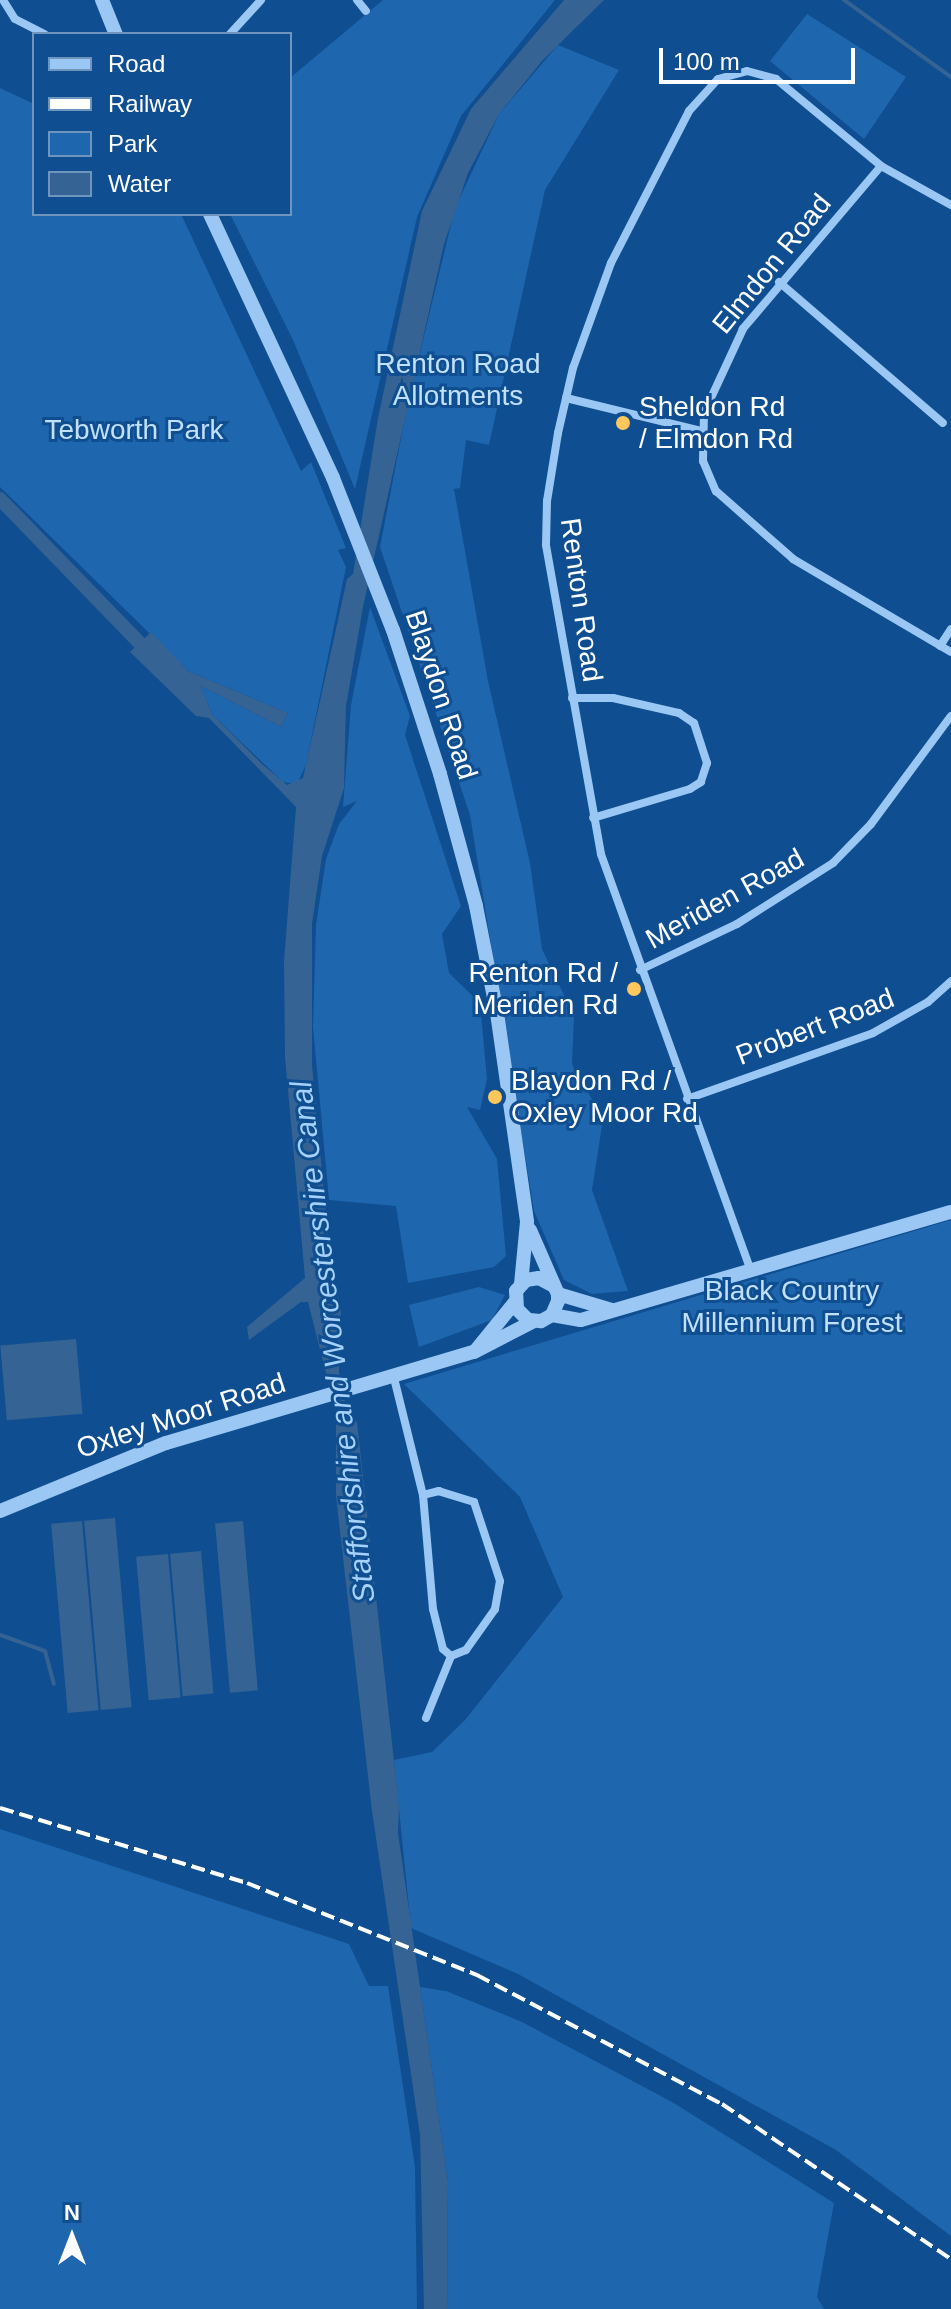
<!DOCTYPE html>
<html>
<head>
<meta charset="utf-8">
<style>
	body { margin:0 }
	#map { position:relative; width:951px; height:2309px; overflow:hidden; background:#0f4e90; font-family:Arial,sans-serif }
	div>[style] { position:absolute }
	.green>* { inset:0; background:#1e66ae }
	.water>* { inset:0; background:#356394; transform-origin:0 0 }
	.stream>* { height:4px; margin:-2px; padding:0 2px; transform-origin:2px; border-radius:2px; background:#356394 }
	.canal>* { height:14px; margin:-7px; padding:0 7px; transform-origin:7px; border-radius:7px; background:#356394 }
	.minor>* { height:8px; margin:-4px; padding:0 4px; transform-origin:4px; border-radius:4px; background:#9ac7f3 }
	.tertiary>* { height:14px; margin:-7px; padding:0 7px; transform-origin:7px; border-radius:7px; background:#9ac7f3 }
	.rail>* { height:4px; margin-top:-2px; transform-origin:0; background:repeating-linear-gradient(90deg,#fff 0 14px,transparent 0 20px) }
	.dots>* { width:22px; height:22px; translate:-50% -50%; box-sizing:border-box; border:4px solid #0f4e90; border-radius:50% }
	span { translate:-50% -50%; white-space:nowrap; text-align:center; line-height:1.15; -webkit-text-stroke:6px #0f4e90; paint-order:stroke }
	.street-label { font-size:28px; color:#fff }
	.park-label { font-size:28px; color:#c1e0fe }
	.poi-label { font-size:28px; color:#fff }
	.left { translate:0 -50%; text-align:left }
	.right { translate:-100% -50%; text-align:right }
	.water-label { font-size:30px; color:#a5d1fa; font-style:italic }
	.legend { position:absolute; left:32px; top:32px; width:260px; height:184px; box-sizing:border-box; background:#0f4e90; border:2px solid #6f95bc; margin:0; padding:10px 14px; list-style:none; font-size:24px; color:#fff }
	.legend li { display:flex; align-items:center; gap:16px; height:40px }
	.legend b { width:40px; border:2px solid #6f95bc }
	.north { position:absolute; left:32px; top:2197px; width:80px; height:80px; -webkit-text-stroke:6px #0f4e90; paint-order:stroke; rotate:0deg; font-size:22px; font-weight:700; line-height:32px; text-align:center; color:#fff }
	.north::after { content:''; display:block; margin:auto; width:28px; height:36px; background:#fff; clip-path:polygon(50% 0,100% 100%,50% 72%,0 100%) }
	.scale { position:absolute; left:659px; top:48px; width:196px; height:36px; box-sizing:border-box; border:4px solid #fff; border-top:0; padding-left:10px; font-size:24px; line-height:28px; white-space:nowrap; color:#fff; -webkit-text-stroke:6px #0f4e90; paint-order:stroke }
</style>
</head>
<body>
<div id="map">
	<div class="green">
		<i style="clip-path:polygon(383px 0,555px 0,461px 116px,417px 217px,355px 489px,293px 340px,230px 214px,290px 214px,290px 78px)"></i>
		<i style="clip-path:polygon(807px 14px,906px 77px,864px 139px,770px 61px)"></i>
		<i style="clip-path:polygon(558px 45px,619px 70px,545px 190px,489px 445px,466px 440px,460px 488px,454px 489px,488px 681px,530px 863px,542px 949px,574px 1016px,572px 1064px,603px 1119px,592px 1190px,628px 1291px,592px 1294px,564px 1280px,534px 1211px,470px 815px,380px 547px,408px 402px,455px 208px,499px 114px)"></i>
		<i style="clip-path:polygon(0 88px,34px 104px,34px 214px,181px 214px,301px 471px,311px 462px,346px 548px,338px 550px,346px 567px,306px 765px,297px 784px,283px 782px,212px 714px,201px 686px,281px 727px,288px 713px,188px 671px,0 487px)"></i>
		<i style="clip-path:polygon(370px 607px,410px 716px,405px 735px,461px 906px,442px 934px,449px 973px,480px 1003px,487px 1079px,480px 1110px,467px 1107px,497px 1159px,506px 1256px,494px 1267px,408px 1283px,396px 1206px,329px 1200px,313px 1027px,316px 925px,326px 859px,339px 824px,357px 801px,343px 807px,351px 705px)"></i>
		<i style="clip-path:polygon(951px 1220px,951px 2236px,836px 2150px,518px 1974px,411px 1928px,394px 1760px,432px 1752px,465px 1720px,563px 1597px,520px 1497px,404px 1384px)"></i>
		<i style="clip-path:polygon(479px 1287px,505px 1295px,492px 1320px,419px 1347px,409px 1305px)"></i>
		<i style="clip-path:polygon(0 1829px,349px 1944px,369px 1986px,388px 1986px,415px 2167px,417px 2309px,0 2309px)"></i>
		<i style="clip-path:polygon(420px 1987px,446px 1991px,522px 2022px,672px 2102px,834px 2203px,817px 2297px,824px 2309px,447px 2309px,448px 2182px)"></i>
	</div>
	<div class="water">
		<i style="clip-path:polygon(564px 0,604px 0,542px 61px,499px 114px,468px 173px,444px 244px,363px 607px,346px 706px,344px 788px,322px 856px,312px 924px,312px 1065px,330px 1258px,341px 1310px,339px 1372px,347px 1410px,357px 1422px,399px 1807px,398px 1833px,448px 2182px,447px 2309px,424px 2309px,420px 2135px,372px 1811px,336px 1496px,336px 1413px,308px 1302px,301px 1302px,249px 1340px,247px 1327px,305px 1278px,285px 1057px,284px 961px,296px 807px,209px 718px,196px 716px,130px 652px,151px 632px,188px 671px,288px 713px,281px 727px,201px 686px,212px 714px,262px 764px,287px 785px,303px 778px,347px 579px,353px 574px,378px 418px,422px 211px,471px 109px)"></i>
		<i style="left:76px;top:1339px;width:75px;height:76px;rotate:85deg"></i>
		<i style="left:115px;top:1518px;width:190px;height:31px;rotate:85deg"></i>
		<i style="left:82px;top:1521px;width:190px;height:31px;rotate:85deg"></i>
		<i style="left:243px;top:1521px;width:170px;height:28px;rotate:85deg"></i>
		<i style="left:201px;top:1551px;width:143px;height:31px;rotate:85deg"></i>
		<i style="left:168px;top:1554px;width:144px;height:32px;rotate:85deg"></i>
	</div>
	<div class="stream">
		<i style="left:844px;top:0;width:132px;rotate:35.7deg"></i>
		<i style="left:0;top:1635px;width:48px;rotate:19.6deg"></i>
		<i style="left:45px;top:1651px;width:34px;rotate:75deg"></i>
	</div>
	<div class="canal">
		<i style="left:0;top:499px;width:220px;rotate:45.9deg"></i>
	</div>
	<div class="minor">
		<i style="left:3px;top:0;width:22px;rotate:58deg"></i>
		<i style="left:15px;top:19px;width:33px;rotate:27deg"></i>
		<i style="left:357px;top:0;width:14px;rotate:51deg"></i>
		<i style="left:230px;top:34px;width:46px;rotate:-47.6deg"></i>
		<i style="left:881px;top:166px;width:214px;rotate:130.3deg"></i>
		<i style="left:743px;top:329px;width:93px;rotate:114.9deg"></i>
		<i style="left:704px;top:413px;width:48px;rotate:91.2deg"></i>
		<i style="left:703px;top:461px;width:33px;rotate:67deg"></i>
		<i style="left:716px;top:491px;width:103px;rotate:41.4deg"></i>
		<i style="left:793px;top:559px;width:183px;rotate:30.5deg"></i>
		<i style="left:779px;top:282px;width:216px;rotate:40.7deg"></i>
		<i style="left:566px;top:398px;width:139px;rotate:13.7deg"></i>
		<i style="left:940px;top:646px;width:20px;rotate:-57deg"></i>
		<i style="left:572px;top:698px;width:41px"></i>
		<i style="left:613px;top:698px;width:68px;rotate:12.8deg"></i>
		<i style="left:679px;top:713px;width:18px;rotate:34deg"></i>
		<i style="left:694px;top:723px;width:42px;rotate:72deg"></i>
		<i style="left:707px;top:763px;width:20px;rotate:108deg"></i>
		<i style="left:701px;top:782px;width:13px;rotate:148deg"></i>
		<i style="left:690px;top:789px;width:101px;rotate:163.4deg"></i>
		<i style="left:640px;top:970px;width:107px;rotate:-25.4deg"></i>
		<i style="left:737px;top:924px;width:114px;rotate:-32.4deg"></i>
		<i style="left:833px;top:863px;width:54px;rotate:-45.7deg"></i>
		<i style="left:871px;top:824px;width:134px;rotate:-53.5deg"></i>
		<i style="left:687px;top:1099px;width:197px;rotate:-19.5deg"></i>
		<i style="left:873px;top:1033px;width:63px;rotate:-29.4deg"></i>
		<i style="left:928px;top:1002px;width:31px;rotate:-42deg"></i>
		<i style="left:751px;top:1271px;width:443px;rotate:-109.8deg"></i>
		<i style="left:601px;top:854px;width:314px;rotate:-100.1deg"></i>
		<i style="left:546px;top:545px;width:44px;rotate:-88.7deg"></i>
		<i style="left:547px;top:501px;width:69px;rotate:-80.8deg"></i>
		<i style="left:558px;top:433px;width:67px;rotate:-77deg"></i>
		<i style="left:573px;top:368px;width:112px;rotate:-70.1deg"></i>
		<i style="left:611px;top:263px;width:171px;rotate:-62.8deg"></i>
		<i style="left:689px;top:111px;width:43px;rotate:-47.8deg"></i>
		<i style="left:718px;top:79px;width:30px;rotate:-15deg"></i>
		<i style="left:747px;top:71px;width:30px;rotate:15deg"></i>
		<i style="left:776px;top:79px;width:136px;rotate:39.6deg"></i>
		<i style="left:881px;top:166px;width:80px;rotate:29.1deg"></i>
		<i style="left:394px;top:1378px;width:121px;rotate:76.1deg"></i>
		<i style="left:423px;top:1495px;width:114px;rotate:85deg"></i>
		<i style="left:433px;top:1609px;width:41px;rotate:76deg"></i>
		<i style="left:443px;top:1649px;width:11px;rotate:41deg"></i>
		<i style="left:451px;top:1656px;width:16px;rotate:-22deg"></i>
		<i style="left:466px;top:1650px;width:50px;rotate:-54.7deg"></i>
		<i style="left:495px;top:1609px;width:28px;rotate:-80deg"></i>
		<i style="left:500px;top:1581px;width:83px;rotate:-108.2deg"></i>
		<i style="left:474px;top:1502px;width:37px;rotate:-163deg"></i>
		<i style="left:439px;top:1491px;width:16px;rotate:166deg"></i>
		<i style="left:426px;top:1718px;width:67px;rotate:-68deg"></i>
	</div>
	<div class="tertiary">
		<i style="left:102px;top:0;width:37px;rotate:68deg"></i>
		<i style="left:210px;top:214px;width:291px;rotate:65deg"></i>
		<i style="left:333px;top:478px;width:163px;rotate:68.5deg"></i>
		<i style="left:393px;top:630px;width:151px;rotate:71.9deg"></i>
		<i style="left:440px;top:774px;width:137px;rotate:74.7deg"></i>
		<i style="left:476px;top:906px;width:109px;rotate:78.9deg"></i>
		<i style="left:497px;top:1013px;width:211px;rotate:81.8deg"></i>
		<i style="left:527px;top:1222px;width:62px;rotate:95.5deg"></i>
		<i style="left:530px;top:1230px;width:70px;rotate:66.4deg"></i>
		<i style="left:558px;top:1294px;width:7px;rotate:90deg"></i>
		<i style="left:558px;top:1301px;width:15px;rotate:113deg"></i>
		<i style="left:552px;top:1315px;width:13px;rotate:151deg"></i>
		<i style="left:541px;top:1321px;width:13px;rotate:-176deg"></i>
		<i style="left:528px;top:1320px;width:16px;rotate:-135deg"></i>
		<i style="left:517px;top:1309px;width:18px;rotate:-93deg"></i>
		<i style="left:516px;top:1291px;width:15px;rotate:-48deg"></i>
		<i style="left:526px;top:1280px;width:13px;rotate:-9deg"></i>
		<i style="left:539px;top:1278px;width:17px;rotate:28deg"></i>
		<i style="left:558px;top:1294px;width:56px;rotate:16.5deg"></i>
		<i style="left:552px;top:1315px;width:29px;rotate:10deg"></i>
		<i style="left:581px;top:1320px;width:385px;rotate:-16.3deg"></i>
		<i style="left:477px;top:1349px;width:60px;rotate:-51deg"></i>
		<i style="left:0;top:1511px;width:179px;rotate:-22.3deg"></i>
		<i style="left:166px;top:1443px;width:321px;rotate:-16.5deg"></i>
		<i style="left:474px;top:1352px;width:68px;rotate:-27.3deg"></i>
	</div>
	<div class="rail">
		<i style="left:0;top:1808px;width:258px;rotate:16.9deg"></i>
		<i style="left:247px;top:1883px;width:248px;rotate:21.8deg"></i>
		<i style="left:477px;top:1975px;width:277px;rotate:27.8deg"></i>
		<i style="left:722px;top:2104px;width:277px;rotate:34.1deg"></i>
	</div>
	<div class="dots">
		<i style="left:623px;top:423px;background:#ffc75c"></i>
		<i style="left:634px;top:989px;background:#ffc75c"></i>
		<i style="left:495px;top:1097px;background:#ffc75c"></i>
	</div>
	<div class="street-label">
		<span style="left:772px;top:264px;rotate:-51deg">Elmdon Road</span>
		<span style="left:581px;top:600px;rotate:82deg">Renton Road</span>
		<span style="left:441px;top:695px;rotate:72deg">Blaydon Road</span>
		<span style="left:725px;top:899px;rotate:-29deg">Meriden Road</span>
		<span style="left:815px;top:1027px;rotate:-21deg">Probert Road</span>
		<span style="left:181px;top:1416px;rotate:-18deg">Oxley Moor Road</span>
	</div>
	<div class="park-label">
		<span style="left:458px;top:380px">Renton Road<br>Allotments</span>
		<span style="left:134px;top:430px">Tebworth Park</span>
		<span style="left:792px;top:1307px">Black Country<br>Millennium Forest</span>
	</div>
	<div class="poi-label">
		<span class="left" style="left:639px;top:423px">Sheldon Rd<br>/ Elmdon Rd</span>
		<span class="right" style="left:618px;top:989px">Renton Rd /<br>Meriden Rd</span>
		<span class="left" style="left:511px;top:1097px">Blaydon Rd /<br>Oxley Moor Rd</span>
	</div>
	<div class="water-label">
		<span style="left:333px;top:1342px;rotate:-97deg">Staffordshire and Worcestershire Canal</span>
	</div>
	<ul class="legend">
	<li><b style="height:10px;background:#9ac7f3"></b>Road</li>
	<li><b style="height:10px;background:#fff"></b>Railway</li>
	<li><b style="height:22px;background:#1e66ae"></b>Park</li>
	<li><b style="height:22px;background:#356394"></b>Water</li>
	</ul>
	<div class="north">N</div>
	<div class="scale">100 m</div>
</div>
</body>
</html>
